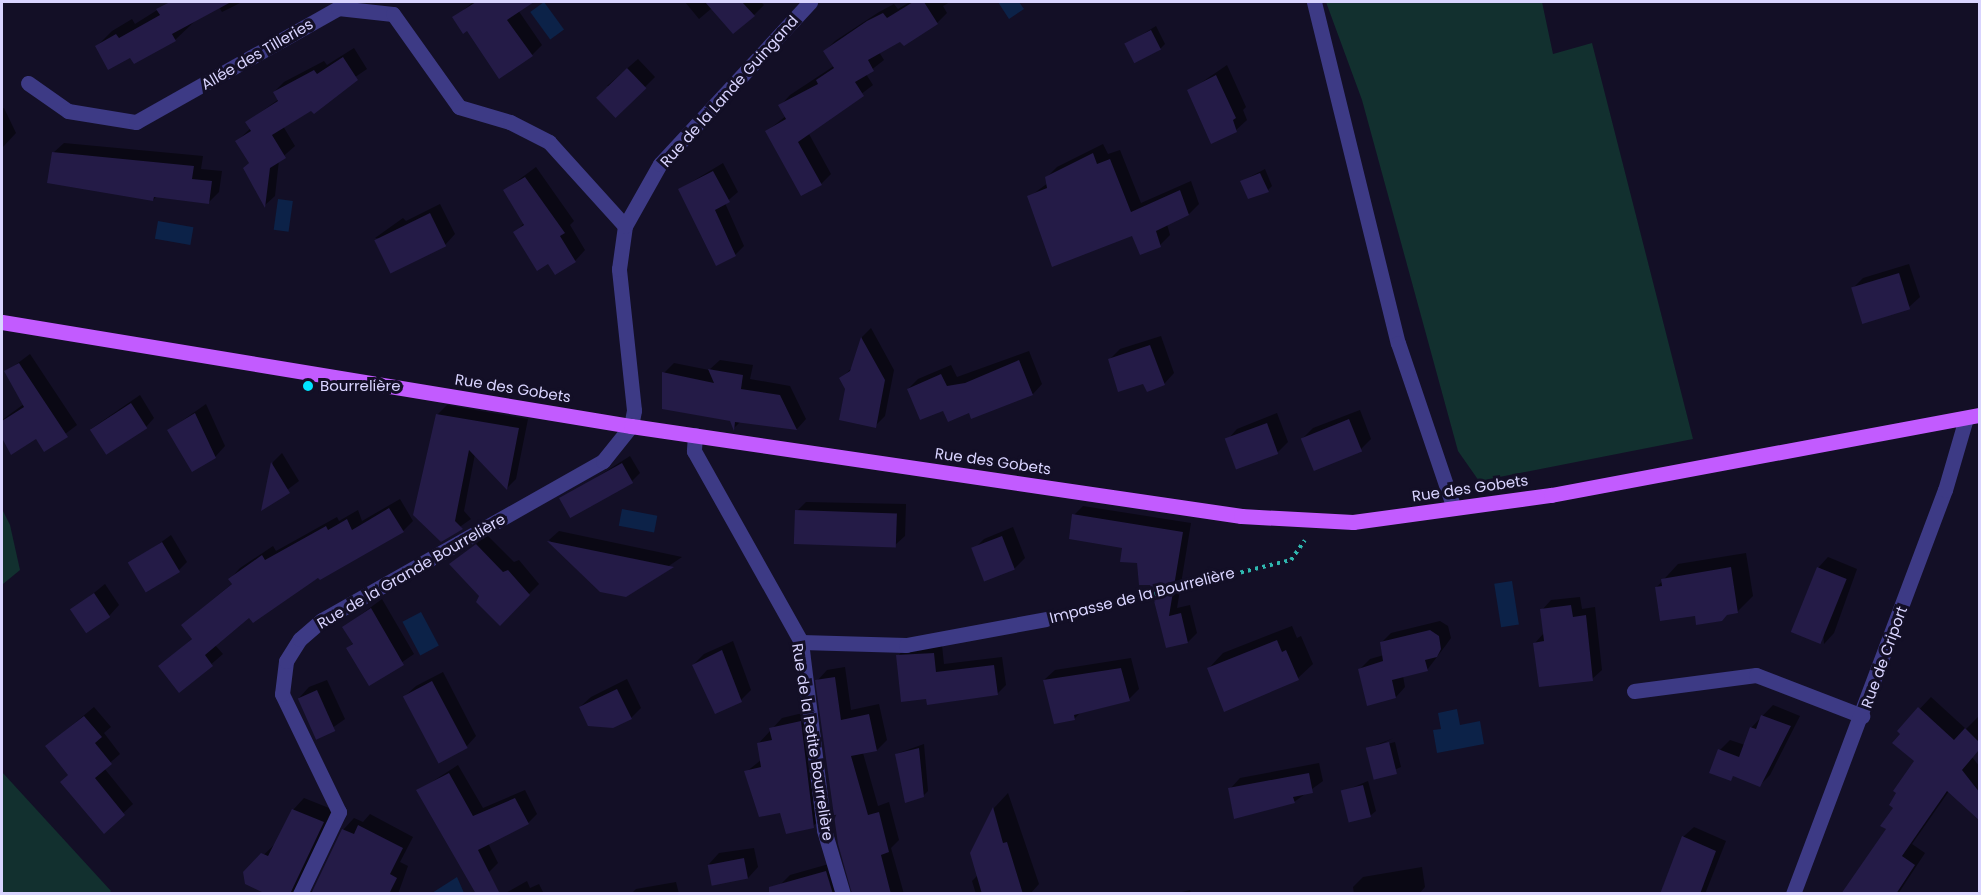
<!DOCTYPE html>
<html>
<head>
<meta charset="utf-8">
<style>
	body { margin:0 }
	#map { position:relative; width:1981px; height:895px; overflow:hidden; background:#130f26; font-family:Poppins,sans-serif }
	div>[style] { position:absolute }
	.green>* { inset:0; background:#12302f }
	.water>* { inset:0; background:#0c2248; transform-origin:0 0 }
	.shadow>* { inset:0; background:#0007 }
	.building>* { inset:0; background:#241b47; transform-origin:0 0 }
	.path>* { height:4px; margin-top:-2px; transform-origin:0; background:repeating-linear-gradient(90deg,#2fb8b0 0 3px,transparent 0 7.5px) }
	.minor>* { height:15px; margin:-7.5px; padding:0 7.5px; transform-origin:7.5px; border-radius:7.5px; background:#3d3a85 }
	.major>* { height:15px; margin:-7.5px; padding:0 7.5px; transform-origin:7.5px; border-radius:7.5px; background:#c25bff }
	.dots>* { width:16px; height:16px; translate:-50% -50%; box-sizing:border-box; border:3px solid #130f26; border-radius:50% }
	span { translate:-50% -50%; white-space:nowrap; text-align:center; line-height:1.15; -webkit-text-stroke:6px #130f26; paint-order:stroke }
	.street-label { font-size:15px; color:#d9d4ff }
	.poi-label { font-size:15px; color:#d9d4ff }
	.left { translate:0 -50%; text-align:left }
	.frame { position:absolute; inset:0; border:3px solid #d9d4ff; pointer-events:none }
</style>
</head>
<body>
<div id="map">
	<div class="green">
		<i style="clip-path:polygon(1326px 2px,1542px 2px,1553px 54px,1592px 43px,1693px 439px,1479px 481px,1458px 451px,1362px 100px)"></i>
		<i style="clip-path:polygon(2px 509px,10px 525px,20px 570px,3px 584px)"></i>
		<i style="clip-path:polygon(2px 772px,111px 891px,109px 893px,2px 893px)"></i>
	</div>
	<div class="water">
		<i style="left:544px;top:2px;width:34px;height:17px;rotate:54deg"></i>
		<i style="clip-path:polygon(998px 2px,1019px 2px,1024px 9px,1009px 19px)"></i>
		<i style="left:278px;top:199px;width:15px;height:31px;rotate:8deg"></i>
		<i style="left:158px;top:221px;width:36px;height:18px;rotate:10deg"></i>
		<i style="left:622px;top:509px;width:36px;height:17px;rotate:11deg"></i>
		<i style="left:1512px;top:581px;width:44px;height:18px;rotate:81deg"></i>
		<i style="left:421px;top:612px;width:38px;height:21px;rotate:62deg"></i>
		<i style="clip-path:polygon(1457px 709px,1460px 725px,1480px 721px,1484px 744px,1437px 753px,1433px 730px,1441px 729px,1438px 713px)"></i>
		<i style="clip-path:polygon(457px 877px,464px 893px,432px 893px)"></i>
	</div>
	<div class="shadow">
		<i style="clip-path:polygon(170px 2px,215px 2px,175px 40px,131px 56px,97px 46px,112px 31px,132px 19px,135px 24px)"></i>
		<i style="clip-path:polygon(216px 2px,242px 2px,222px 12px)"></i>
		<i style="clip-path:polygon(473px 2px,527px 2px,518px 10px,542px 45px,532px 55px,468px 29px,454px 18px)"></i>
		<i style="clip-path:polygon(685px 2px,761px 2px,764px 5px,754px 15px,712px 8px,699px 19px)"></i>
		<i style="clip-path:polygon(910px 2px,950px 2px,943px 6px,947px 13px,937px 23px,879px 52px,884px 60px,866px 74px,873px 85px,809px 134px,831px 174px,821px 184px,767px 131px,786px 116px,780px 106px,790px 95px,834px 66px,825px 51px,835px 41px,879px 12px,894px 4px,898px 9px)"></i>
		<i style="clip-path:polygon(1156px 26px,1165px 44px,1160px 49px,1125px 45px)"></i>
		<i style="clip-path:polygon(354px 48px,367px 69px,283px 126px,295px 146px,279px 160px,275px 196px,265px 205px,245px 168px,250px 162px,237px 141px,251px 128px,247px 122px,279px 99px,274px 92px,284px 82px,324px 61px,327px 65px)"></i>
		<i style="clip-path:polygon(638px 59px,655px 77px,645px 87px,607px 86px)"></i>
		<i style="clip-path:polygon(1227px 65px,1246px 107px,1243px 110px,1247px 120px,1236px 130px,1189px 91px)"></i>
		<i style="clip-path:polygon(4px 108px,16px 133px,2px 148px,2px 109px)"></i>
		<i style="clip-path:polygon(64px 143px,203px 156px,201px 169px,222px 171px,219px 192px,208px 203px,157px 196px,153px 200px,53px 153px)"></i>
		<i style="clip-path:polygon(1103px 144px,1108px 154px,1120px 150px,1141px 203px,1191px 181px,1199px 204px,1189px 214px,1167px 224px,1170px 235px,1160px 245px,1029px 197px,1048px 183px,1047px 177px,1057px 167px)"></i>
		<i style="clip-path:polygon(723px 163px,738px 192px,725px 203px,744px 246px,735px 255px,680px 189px)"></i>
		<i style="clip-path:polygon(536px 167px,574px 221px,570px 225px,585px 250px,575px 261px,549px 262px,515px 233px,524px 223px,505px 190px)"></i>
		<i style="clip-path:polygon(1265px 169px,1272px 186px,1268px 190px,1242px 181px)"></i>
		<i style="clip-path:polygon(440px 204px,455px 234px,445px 245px,375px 238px,403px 218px,406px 221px)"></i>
		<i style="clip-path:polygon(1909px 264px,1920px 297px,1909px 307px,1853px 288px,1863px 278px)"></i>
		<i style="clip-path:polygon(871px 328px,894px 370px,885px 416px,875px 426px,841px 378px,853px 367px,862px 337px)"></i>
		<i style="clip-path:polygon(1161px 336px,1174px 373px,1164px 384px,1109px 360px,1120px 349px)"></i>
		<i style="clip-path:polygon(1029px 351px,1042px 384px,1033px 394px,970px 411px,943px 409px,908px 389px,918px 379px,951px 365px,957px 377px)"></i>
		<i style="clip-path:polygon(30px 354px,77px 425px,44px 450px,37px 437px,12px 453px,2px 435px,2px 420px,24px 404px,6px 372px)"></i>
		<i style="clip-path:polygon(720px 360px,753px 365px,750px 379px,790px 386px,806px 419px,797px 429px,741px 421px,734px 428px,731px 420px,664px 373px,674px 363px,709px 370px)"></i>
		<i style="clip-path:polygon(140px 395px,154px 418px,146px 427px,91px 429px)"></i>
		<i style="clip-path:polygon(206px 404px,225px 446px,215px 457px,169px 430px)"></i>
		<i style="clip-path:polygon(447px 405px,528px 419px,516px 479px,507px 488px,475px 454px,464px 511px,471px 519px,441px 540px,437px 415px)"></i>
		<i style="clip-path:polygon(1360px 410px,1371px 439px,1361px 449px,1303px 438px,1313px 428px)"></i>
		<i style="clip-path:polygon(1277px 413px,1288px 442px,1277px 453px,1227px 440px,1237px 429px)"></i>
		<i style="clip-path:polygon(282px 453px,299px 481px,263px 508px,273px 462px)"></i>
		<i style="clip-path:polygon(630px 456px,640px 473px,632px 481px,561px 500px)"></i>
		<i style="clip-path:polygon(400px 499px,413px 521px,403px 531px,249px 616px,215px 645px,223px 654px,180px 691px,160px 666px,193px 638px,194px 615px,233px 583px,230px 579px,240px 568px,273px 546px,276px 551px,337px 517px,339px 521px,358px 510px,362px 521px)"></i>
		<i style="clip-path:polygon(806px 502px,906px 504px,905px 536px,895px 545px,797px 511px)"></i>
		<i style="clip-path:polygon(1083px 506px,1191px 523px,1177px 608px,1190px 605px,1197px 633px,1188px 642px,1168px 646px,1152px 584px,1138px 561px,1124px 547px,1074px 515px)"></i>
		<i style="clip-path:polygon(1013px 527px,1025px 558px,1014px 569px,973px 550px,984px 539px)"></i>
		<i style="clip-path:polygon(559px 531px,682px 557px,626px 595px,601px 590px,549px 540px)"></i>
		<i style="clip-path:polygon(171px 535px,187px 562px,179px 570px,130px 565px)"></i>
		<i style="clip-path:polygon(487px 535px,514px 562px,519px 560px,539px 584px,500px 623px,481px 596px,451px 564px)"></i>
		<i style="clip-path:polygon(1746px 553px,1753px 596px,1737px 612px,1696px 614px,1656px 588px,1678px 564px)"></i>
		<i style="clip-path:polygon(1828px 557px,1857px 569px,1834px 633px,1824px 644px,1818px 568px)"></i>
		<i style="clip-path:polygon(105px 584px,119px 605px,109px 616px,73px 610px)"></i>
		<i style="clip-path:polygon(1580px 597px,1582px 609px,1595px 607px,1602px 670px,1592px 679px,1535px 643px,1544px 633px,1542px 610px,1551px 600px)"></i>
		<i style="clip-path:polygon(382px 599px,414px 654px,370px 684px,348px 648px,354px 642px,344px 627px)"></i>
		<i style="clip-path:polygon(1440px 621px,1448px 626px,1451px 638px,1446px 645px,1427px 670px,1403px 676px,1405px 687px,1396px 697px,1360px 669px,1370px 659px,1384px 655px,1381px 643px,1391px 633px)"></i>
		<i style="clip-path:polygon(1292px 626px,1297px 638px,1301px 636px,1313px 664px,1298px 678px,1209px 668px,1223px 653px)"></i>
		<i style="clip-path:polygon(733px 641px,751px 690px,741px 700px,693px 665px,704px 654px)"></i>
		<i style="clip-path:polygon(942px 645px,944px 664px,1002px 657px,1006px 685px,997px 694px,928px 698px,898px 656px,906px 647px)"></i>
		<i style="clip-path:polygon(1131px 658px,1139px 689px,1129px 699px,1082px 711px,1074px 719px,1044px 680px,1055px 670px)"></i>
		<i style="clip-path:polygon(845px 667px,851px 710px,879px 704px,887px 740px,877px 750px,863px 753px,878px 806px,889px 802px,899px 840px,891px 848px,904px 894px,783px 894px,780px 885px,790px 875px,836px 862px,846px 891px,854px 891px,817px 681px,827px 670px)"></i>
		<i style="clip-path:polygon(443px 672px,476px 736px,466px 747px,405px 696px,416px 686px)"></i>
		<i style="clip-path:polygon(627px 679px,641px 708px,631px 718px,580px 707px,591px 697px)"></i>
		<i style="clip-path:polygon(327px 680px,345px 719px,318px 738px,299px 698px,309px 687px)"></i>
		<i style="clip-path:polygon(1931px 697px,1966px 729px,1980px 715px,1980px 749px,1972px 757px,1980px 767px,1980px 803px,1949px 791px,1912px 844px,1925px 853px,1898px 894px,1843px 894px,1888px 829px,1915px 761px,1899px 731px)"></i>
		<i style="clip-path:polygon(1773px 705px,1800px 716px,1770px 775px,1760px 785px,1734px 775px,1730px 779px,1720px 750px,1730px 740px,1745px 745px,1751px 728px)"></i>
		<i style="clip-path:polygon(94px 707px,111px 727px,104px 733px,120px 754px,104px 768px,133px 804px,104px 831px,70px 775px,47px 746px)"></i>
		<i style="clip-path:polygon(811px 711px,824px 816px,813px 826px,781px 811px,746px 772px,761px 760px,758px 744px,782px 718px)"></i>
		<i style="clip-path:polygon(1394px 738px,1372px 748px,1395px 742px,1401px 767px,1376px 778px,1368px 748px)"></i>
		<i style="clip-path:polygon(924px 744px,928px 791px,923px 796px,896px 754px)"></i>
		<i style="clip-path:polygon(1319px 763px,1323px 781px,1294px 802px,1230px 789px,1240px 778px)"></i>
		<i style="clip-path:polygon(458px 765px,483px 808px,525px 790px,537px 814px,528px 823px,488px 843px,498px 863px,489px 872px,418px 791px)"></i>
		<i style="clip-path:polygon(1368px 781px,1376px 811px,1371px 815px,1349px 820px,1342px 792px)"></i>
		<i style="clip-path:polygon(1008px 793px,1039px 884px,1030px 894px,976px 894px,972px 881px,978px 875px,972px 853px,994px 808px)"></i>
		<i style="clip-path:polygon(304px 798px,334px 810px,308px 893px,314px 890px,343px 830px,354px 818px,363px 822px,370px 814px,413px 837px,400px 862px,408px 866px,398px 894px,261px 894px,262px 890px,245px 873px,276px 843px,293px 810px)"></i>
		<i style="clip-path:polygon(1694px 827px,1726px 841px,1705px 894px,1668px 894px,1683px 837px)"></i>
		<i style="clip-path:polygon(754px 848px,758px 867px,748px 878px,709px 864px,719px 853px)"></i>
		<i style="clip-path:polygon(1422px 867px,1425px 887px,1419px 894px,1354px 894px,1353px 887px,1363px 877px)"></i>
		<i style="clip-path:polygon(527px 881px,530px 888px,539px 884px,544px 894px,504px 894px)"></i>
		<i style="clip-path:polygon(676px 882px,679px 894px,631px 894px,636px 889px)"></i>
		<i style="clip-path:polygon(1190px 890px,1191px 894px,1174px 894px)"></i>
	</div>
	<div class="building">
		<i style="clip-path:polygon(170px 2px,231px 2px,172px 34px,176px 41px,134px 64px,130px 58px,108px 70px,95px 46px,116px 34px,119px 38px,160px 15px,156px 9px)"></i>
		<i style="clip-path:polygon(476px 2px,534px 2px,507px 20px,533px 56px,499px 79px,467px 31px,463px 34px,452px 17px)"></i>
		<i style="clip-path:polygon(705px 2px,742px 2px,755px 16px,733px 34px)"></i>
		<i style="clip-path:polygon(913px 2px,924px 2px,938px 24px,904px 46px,900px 42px,868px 60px,874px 71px,855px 82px,864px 96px,798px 142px,822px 185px,801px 196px,765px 131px,786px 119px,778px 105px,818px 84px,816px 80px,834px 68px,823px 51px,867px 21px,883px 13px,887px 18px)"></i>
		<i style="left:1151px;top:30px;width:22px;height:30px;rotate:63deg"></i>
		<i style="clip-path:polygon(343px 57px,358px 80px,314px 114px,311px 111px,272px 135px,286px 158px,270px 168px,265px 208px,243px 168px,249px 163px,235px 141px,251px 131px,245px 122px,278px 101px,273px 92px,314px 70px,317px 74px)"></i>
		<i style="left:627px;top:68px;width:28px;height:43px;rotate:46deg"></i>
		<i style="clip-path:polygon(1216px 75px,1236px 118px,1233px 120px,1237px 132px,1211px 144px,1187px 90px)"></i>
		<i style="clip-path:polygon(52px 152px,194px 166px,192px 179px,212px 181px,209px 204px,154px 197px,153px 201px,47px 183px)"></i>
		<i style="clip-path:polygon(1093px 153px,1097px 164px,1110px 159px,1131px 212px,1180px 190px,1189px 215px,1156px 231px,1161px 247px,1140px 255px,1132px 236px,1052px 267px,1027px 196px,1047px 188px,1045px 177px)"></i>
		<i style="clip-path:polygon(713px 171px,730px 202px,715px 210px,736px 256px,716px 266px,678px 189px)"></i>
		<i style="clip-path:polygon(1260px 173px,1269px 192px,1248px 199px,1240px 181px)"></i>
		<i style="clip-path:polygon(525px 177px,565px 233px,560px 236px,576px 262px,555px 275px,548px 264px,537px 271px,513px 232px,524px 225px,503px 190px)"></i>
		<i style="left:430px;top:213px;width:37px;height:62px;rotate:64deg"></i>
		<i style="left:1899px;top:273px;width:38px;height:50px;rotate:73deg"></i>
		<i style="clip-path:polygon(861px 337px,885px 380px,876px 428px,839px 420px,845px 389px,839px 378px,850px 371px)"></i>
		<i style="clip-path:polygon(1150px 345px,1165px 385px,1147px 392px,1143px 384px,1118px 392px,1108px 359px)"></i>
		<i style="clip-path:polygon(1019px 360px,1033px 395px,971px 419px,969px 413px,948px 422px,943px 411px,920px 420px,907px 389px,941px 374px,947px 386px,965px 383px)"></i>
		<i style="clip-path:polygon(19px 363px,68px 437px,44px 452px,36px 439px,11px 455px,2px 438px,2px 421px,24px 407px,4px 371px)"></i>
		<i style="clip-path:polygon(708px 369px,743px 375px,741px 389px,780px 395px,797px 430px,735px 422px,734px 431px,730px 421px,662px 409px,662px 372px,714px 383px)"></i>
		<i style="left:131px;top:403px;width:30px;height:49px;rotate:57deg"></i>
		<i style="clip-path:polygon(195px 413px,216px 458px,192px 472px,167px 430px)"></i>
		<i style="clip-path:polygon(436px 414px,519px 428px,507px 490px,469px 450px,455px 521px,463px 529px,441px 542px,413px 515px)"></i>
		<i style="left:1349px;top:419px;width:35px;height:52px;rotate:68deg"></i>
		<i style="left:1267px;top:423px;width:33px;height:45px;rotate:70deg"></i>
		<i style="clip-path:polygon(271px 462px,290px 493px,261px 511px)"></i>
		<i style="left:622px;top:463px;width:23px;height:72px;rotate:61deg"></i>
		<i style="clip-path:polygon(389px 508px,404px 532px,320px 580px,318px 578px,253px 623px,249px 618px,205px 655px,213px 666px,179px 693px,158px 666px,192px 639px,181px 625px,232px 584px,228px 579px,262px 555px,265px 560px,326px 526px,328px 530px,347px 519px,352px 530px)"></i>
		<i style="left:795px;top:510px;width:102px;height:34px;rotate:2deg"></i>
		<i style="clip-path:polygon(1072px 514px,1183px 532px,1169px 616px,1181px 613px,1188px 643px,1166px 648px,1150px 585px,1139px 585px,1137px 563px,1120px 562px,1122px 548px,1069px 539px)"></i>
		<i style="left:1002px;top:536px;width:36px;height:33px;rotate:69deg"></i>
		<i style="clip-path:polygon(547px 541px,674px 567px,626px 597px,600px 592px)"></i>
		<i style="left:162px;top:542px;width:35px;height:40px;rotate:59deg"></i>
		<i style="clip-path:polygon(476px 544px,503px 572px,508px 570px,530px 595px,500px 626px,476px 602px,479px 596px,449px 564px)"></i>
		<i style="clip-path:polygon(1731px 567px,1738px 613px,1727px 615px,1722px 621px,1696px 625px,1695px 616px,1660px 621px,1655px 587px,1662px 586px,1661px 579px)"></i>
		<i style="left:1817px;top:567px;width:32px;height:70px;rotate:22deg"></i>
		<i style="left:94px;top:593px;width:29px;height:29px;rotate:56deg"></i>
		<i style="clip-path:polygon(1571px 605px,1573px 617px,1586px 615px,1593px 681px,1539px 687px,1533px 643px,1544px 641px,1540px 609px)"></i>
		<i style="clip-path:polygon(371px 608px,404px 665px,369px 686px,346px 648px,353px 644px,342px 627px)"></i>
		<i style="clip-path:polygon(1430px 630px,1439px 636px,1441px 649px,1437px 657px,1425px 660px,1428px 671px,1392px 680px,1396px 698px,1367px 706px,1358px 669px,1383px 661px,1380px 642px)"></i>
		<i style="clip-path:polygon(1277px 640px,1282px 652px,1286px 650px,1299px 680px,1224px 712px,1207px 668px)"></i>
		<i style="clip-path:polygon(722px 650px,742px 702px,715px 714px,692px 665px)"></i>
		<i style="clip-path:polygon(934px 653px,936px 672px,994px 665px,998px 695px,927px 705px,926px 699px,901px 702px,896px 655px)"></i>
		<i style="clip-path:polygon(1121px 668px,1130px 701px,1074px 715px,1075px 720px,1054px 724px,1043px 680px)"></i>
		<i style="clip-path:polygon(835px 677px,841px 720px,869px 714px,877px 751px,851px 756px,868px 815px,879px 812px,889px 852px,881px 855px,891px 894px,852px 894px,838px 844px,815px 680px)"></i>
		<i style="left:432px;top:681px;width:76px;height:33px;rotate:62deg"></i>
		<i style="clip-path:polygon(617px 689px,632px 719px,613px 728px,588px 726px,579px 707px)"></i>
		<i style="left:317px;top:690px;width:45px;height:21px;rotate:66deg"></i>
		<i style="clip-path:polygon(1918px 707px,1954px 740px,1965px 728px,1979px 742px,1979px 750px,1962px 770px,1980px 793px,1980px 821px,1947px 791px,1902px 856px,1915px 865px,1896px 894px,1841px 894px,1886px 829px,1880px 826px,1893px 808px,1889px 805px,1896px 793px,1893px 791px,1914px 761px,1892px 743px,1900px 734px,1897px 731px)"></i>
		<i style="clip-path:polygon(1761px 715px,1791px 726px,1760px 787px,1733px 776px,1731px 781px,1709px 773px,1718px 749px,1739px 757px,1750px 727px,1756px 729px)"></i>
		<i style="clip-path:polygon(84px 716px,102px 737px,95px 743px,112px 764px,95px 778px,125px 815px,104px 834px,60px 782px,68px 775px,45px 746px)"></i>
		<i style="clip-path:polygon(801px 721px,814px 828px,786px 834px,780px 813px,759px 817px,744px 771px,761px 767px,757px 743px,772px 740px,769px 728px)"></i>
		<i style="left:1389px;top:742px;width:33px;height:24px;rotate:76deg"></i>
		<i style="clip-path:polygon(919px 748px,924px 797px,905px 803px,895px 754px)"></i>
		<i style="clip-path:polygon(449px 773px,473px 816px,515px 798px,529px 824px,478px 850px,500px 894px,476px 894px,416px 790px)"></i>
		<i style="clip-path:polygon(1309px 773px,1313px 793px,1293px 797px,1295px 803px,1234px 819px,1228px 788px)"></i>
		<i style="left:1363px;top:785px;width:33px;height:23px;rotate:76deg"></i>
		<i style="clip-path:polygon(993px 807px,1003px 843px,1007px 842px,1023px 894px,982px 894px,970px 853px)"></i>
		<i style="clip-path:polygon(292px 809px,324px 822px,290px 894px,266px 894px,245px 884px,243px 872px,261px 853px,268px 856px)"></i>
		<i style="clip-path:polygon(358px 825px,403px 848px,390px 874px,397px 878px,389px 894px,311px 894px,342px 829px,354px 834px)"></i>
		<i style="clip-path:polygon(1682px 836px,1716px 851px,1700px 894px,1660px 894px)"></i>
		<i style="left:744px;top:858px;width:21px;height:37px;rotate:79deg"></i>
		<i style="clip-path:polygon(826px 871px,833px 894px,769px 894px,769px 887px)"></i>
	</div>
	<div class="path">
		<i style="left:1066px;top:616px;width:232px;rotate:-14deg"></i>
		<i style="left:1291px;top:560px;width:24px;rotate:-55deg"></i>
	</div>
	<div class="minor">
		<i style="left:1314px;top:2px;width:351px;rotate:76.2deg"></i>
		<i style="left:1398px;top:343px;width:174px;rotate:71.3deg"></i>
		<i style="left:28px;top:83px;width:49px;rotate:35deg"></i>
		<i style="left:68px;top:111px;width:69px;rotate:9.2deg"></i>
		<i style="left:136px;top:122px;width:232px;rotate:-29.4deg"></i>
		<i style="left:338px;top:8px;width:55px;rotate:6.2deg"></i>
		<i style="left:393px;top:14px;width:114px;rotate:54.6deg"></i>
		<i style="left:459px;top:107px;width:53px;rotate:16.4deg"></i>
		<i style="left:510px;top:122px;width:44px;rotate:27.1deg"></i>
		<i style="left:549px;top:142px;width:113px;rotate:47.9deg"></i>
		<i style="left:695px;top:435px;width:16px;rotate:94deg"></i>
		<i style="left:694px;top:451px;width:219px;rotate:60.7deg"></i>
		<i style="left:801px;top:642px;width:189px;rotate:83deg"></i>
		<i style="left:824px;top:830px;width:67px;rotate:73.5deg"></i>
		<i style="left:801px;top:642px;width:105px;rotate:1.6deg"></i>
		<i style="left:906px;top:645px;width:142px;rotate:-10.5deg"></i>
		<i style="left:1634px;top:691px;width:123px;rotate:-7.5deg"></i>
		<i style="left:1756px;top:675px;width:114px;rotate:21.1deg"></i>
		<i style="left:300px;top:894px;width:91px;rotate:-64.6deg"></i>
		<i style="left:339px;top:812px;width:131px;rotate:-115.8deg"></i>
		<i style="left:282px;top:694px;width:33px;rotate:-83deg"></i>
		<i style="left:286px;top:661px;width:26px;rotate:-58deg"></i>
		<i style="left:300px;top:639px;width:29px;rotate:-41deg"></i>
		<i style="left:322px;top:620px;width:323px;rotate:-29.5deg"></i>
		<i style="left:603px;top:461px;width:45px;rotate:-51.3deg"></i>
		<i style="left:631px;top:426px;width:16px;rotate:-79deg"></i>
		<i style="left:634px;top:410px;width:142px;rotate:-96.1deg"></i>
		<i style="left:619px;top:269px;width:43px;rotate:-82.1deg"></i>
		<i style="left:625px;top:226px;width:71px;rotate:-60.6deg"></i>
		<i style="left:660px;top:164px;width:221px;rotate:-47.2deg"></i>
		<i style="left:1793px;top:894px;width:432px;rotate:-69.4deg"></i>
		<i style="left:1945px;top:490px;width:75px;rotate:-73.7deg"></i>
	</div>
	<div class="major">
		<i style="left:2px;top:322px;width:638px;rotate:9.39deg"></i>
		<i style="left:631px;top:426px;width:617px;rotate:8.39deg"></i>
		<i style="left:1241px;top:516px;width:112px;rotate:3.1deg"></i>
		<i style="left:1353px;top:522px;width:200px;rotate:-7.8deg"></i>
		<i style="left:1551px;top:495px;width:436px;rotate:-10.6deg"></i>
	</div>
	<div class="dots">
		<i style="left:308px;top:386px;background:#00e5ff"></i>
	</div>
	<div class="street-label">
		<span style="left:257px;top:54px;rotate:-30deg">Allée des Tilleries</span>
		<span style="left:729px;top:91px;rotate:-48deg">Rue de la Lande Guingand</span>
		<span style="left:513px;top:388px;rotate:9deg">Rue des Gobets</span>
		<span style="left:993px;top:461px;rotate:8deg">Rue des Gobets</span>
		<span style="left:1470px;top:488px;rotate:-8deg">Rue des Gobets</span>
		<span style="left:411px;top:571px;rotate:-30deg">Rue de la Grande Bourrelière</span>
		<span style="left:1142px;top:595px;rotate:-14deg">Impasse de la Bourrelière</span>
		<span style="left:1884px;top:657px;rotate:-70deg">Rue de Criport</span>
		<span style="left:813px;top:742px;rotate:81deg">Rue de la Petite Bourrelière</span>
	</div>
	<div class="poi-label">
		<span class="left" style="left:320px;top:386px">Bourrelière</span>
	</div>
	<div class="frame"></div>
</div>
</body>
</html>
